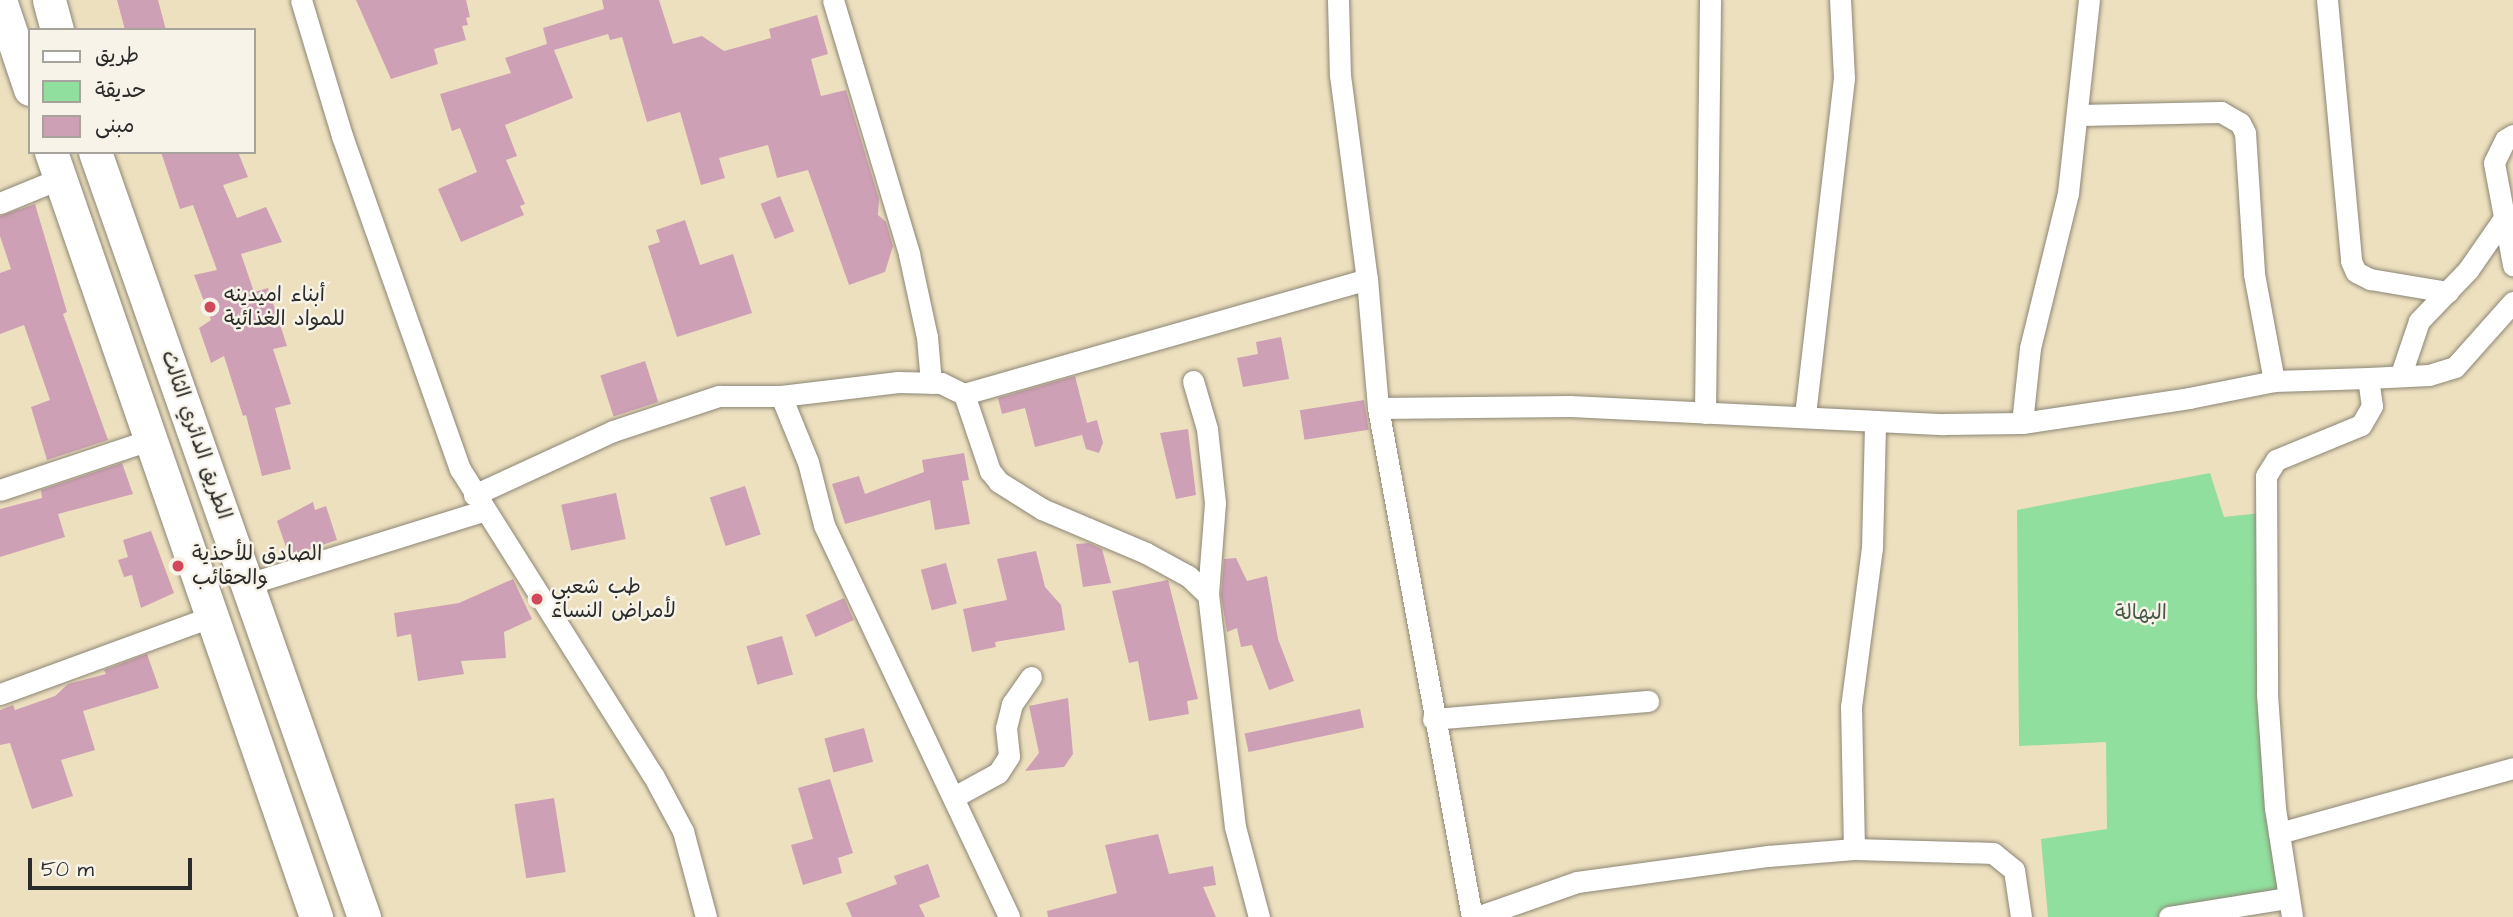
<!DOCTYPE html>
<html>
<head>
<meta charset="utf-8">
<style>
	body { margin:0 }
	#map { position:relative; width:2513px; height:917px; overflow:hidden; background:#ede0bf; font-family:"Architects Daughter","Playpen Sans Arabic",sans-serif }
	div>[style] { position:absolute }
	.green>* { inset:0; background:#90df9e }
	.building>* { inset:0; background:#cea0b5; transform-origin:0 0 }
	.roads { filter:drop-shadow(0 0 2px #8c8675) drop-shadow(0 0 2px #8c8675) }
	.street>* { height:21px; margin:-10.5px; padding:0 10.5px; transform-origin:10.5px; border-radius:10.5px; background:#fff }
	.primary>* { height:33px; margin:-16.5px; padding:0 16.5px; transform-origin:16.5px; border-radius:16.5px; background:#fff }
	.dots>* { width:19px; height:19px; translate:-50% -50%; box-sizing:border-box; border:4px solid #f7f3e8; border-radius:50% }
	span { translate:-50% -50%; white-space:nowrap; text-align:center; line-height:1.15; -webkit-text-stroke:5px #f7f3e8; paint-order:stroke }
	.poi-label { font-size:21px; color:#2b2b2b }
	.left { translate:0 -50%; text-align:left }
	.street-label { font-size:21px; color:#2b2b2b }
	.park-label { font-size:21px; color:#445848 }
	.legend { position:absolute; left:28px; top:28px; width:228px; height:126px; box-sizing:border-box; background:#f7f3e8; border:2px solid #a5a39c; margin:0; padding:9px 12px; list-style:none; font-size:21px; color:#2b2b2b }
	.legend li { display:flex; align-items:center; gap:14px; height:35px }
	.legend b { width:35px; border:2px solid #a5a39c }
	.scale { position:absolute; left:28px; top:858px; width:164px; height:32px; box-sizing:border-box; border:4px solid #2b2b2b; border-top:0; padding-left:9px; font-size:21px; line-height:24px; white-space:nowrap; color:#2b2b2b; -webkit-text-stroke:5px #f7f3e8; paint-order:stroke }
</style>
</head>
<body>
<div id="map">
	<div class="green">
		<i style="clip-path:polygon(2210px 473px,2224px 517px,2261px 513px,2280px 887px,2272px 894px,2166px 917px,2048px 917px,2041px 839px,2107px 829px,2106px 742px,2019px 746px,2017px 510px)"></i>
	</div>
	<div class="building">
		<i style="clip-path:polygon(117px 0,158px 0,166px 30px,125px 30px)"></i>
		<i style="clip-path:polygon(356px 0,466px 0,470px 17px,466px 18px,468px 25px,462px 26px,466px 40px,434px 49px,438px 64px,391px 79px)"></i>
		<i style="clip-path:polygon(602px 0,659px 0,673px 44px,702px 36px,724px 51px,771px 38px,769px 29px,817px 15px,828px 54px,811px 59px,821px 96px,846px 90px,879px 199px,878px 215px,886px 222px,893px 246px,885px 272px,849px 285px,808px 170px,777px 178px,768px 145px,719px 158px,725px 178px,701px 185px,680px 112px,647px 122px,622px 37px,610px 40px,608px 34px,554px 50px,573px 98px,505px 125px,517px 156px,506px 160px,525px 204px,520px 206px,524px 215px,461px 242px,438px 189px,477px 172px,460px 128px,452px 131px,440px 94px,511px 73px,505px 58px,547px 44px,543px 28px,604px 9px)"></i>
		<i style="clip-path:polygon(161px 152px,238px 152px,248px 177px,223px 185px,237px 218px,266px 207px,282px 242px,241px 254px,254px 292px,268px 288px,287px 346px,273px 349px,291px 404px,275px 408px,291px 469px,262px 476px,246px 415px,243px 416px,224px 356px,211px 363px,199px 328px,211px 320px,194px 275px,217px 270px,193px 205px,180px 209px)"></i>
		<i style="left:780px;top:196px;width:38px;height:21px;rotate:68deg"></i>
		<i style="clip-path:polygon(35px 204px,67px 312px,63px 314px,108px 440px,47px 460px,31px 407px,50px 400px,24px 325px,0 334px,0 273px,11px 269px,0 236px,0 216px)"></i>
		<i style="clip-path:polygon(685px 220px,700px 265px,733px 254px,752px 313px,677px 337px,648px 246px,660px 242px,656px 230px)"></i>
		<i style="clip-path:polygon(1281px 337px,1289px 379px,1243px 387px,1237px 358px,1258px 354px,1256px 342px)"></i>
		<i style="left:645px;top:361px;width:43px;height:47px;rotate:72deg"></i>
		<i style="clip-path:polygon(1075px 376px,1087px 423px,1097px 420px,1103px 443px,1099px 453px,1086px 449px,1082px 435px,1035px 447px,1025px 408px,1002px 414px,998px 398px)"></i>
		<i style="left:1364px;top:400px;width:30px;height:65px;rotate:81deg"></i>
		<i style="clip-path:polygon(1188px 429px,1196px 495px,1176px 499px,1160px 433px)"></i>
		<i style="clip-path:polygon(964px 453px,969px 480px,962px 481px,970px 524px,935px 530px,930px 500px,845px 524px,832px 484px,859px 476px,865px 494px,924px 472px,922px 460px)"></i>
		<i style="clip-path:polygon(122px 463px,133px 494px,58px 514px,65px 537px,0 557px,0 509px,42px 498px,41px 490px)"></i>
		<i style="left:745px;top:486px;width:51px;height:37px;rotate:72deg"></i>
		<i style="left:616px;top:493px;width:47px;height:56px;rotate:78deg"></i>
		<i style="clip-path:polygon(313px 502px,315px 510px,326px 506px,337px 540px,289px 556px,277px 521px)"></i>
		<i style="clip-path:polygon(151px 531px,174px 593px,141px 608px,132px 575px,124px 577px,118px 560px,128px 557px,123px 540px)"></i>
		<i style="clip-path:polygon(1089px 543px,1102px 549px,1111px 583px,1083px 587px,1076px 544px)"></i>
		<i style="clip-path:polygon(1036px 551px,1045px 587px,1061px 605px,1065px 630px,995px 642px,996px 647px,972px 652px,963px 609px,1007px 600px,997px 559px)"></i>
		<i style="clip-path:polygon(1236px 558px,1247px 581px,1267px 576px,1278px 639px,1294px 681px,1269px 690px,1252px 645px,1241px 647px,1237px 628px,1227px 632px,1221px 595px,1224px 559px)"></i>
		<i style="left:946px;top:563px;width:42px;height:26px;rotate:75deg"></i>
		<i style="clip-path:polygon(513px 579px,532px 619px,504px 632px,506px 658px,461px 661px,464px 674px,418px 681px,411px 634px,397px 637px,394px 613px,459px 603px)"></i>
		<i style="clip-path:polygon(1168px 580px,1198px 699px,1187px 701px,1189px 714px,1149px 721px,1138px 661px,1129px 663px,1112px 591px)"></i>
		<i style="left:844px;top:598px;width:24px;height:42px;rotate:66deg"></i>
		<i style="left:782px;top:636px;width:40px;height:37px;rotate:74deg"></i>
		<i style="clip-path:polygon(147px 654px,159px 688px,83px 711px,95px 750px,61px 760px,73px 796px,32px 809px,10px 743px,0 745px,0 710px,13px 705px,15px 710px,55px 696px,68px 684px,106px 674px,104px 670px)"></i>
		<i style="clip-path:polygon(1068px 698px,1073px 754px,1064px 767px,1025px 771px,1039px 753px,1029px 706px)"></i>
		<i style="left:1360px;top:709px;width:19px;height:118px;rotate:78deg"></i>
		<i style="left:864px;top:728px;width:35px;height:41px;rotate:75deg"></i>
		<i style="clip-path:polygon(830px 779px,853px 853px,838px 858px,842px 873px,803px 885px,791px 845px,813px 839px,798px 788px)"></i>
		<i style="left:554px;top:798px;width:75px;height:40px;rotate:81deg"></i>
		<i style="clip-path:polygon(1158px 834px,1169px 874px,1213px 866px,1216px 885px,1203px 887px,1216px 917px,1048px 917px,1047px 911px,1117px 893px,1105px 845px)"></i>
		<i style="clip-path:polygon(928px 864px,940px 897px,919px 905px,925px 917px,852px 917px,846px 903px,897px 884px,894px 876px)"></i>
	</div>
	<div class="roads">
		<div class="street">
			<i style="left:301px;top:0;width:142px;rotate:73.2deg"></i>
			<i style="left:342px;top:136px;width:353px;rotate:70.5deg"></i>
			<i style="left:460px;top:469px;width:362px;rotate:57.8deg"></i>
			<i style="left:653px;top:775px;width:64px;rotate:61.8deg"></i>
			<i style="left:683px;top:831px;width:89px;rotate:75deg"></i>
			<i style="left:833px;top:0;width:265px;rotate:73.3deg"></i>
			<i style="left:909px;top:254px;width:85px;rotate:77.8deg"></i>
			<i style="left:927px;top:337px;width:46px;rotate:85deg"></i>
			<i style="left:1338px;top:0;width:75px;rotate:88.5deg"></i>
			<i style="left:1340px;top:75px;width:206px;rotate:82.5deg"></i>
			<i style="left:1367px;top:279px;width:129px;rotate:85.1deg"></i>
			<i style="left:1378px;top:408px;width:518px;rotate:79.54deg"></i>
			<i style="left:2327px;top:0;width:262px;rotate:84.7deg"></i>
			<i style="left:2351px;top:261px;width:12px;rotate:66deg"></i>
			<i style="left:2356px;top:272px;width:16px;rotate:27deg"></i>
			<i style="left:2370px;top:279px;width:79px;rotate:9.5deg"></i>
			<i style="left:2079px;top:115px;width:142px;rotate:-1.2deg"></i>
			<i style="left:2221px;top:112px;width:22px;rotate:30deg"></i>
			<i style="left:2240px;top:123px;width:11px;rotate:63deg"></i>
			<i style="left:2245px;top:133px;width:141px;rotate:86.3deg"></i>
			<i style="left:2254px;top:274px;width:109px;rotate:79.4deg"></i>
			<i style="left:2513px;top:135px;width:9px;rotate:148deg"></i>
			<i style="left:2505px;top:140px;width:25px;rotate:116deg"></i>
			<i style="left:2494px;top:163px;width:104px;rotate:79.4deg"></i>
			<i style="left:0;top:203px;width:66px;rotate:-22.3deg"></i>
			<i style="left:2401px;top:374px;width:56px;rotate:-71.2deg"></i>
			<i style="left:2419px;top:321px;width:71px;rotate:-46.1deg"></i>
			<i style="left:2468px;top:270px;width:63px;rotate:-55.3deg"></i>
			<i style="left:2368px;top:378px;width:61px;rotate:-2.8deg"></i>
			<i style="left:2429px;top:375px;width:27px;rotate:-17deg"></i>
			<i style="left:2455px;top:367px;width:87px;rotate:-48.3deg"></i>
			<i style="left:1193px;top:381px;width:50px;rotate:73.7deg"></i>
			<i style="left:1207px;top:429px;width:74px;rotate:83.8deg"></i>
			<i style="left:1215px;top:503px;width:92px;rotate:94.4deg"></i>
			<i style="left:781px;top:396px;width:71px;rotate:67.8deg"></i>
			<i style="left:808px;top:462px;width:65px;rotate:75.7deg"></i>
			<i style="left:824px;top:525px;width:433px;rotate:64.7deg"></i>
			<i style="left:1378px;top:408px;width:192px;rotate:-0.6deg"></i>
			<i style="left:1570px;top:406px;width:374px;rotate:2.8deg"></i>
			<i style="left:1944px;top:424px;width:78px;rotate:-0.7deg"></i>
			<i style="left:2022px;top:423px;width:169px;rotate:-8.5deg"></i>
			<i style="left:2189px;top:398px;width:87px;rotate:-11.3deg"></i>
			<i style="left:2274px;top:381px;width:94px;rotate:-1.8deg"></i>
			<i style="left:2368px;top:378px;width:28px;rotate:82deg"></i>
			<i style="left:2372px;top:406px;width:22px;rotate:120deg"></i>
			<i style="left:2361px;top:425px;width:92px;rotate:157.6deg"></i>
			<i style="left:2276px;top:460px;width:19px;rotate:122deg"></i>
			<i style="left:2266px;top:476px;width:218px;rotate:89.7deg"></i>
			<i style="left:2267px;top:694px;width:114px;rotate:86deg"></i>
			<i style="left:2275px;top:808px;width:110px;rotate:81.1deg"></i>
			<i style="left:1705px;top:413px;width:413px;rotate:-89.3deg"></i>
			<i style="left:1805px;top:415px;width:339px;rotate:-83.4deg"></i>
			<i style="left:1844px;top:78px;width:78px;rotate:-92.9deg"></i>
			<i style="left:2022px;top:423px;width:75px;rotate:-83.9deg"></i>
			<i style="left:2030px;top:348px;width:160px;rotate:-76.2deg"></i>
			<i style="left:2068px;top:193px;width:194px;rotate:-83.8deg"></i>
			<i style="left:0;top:490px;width:160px;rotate:-18.5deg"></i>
			<i style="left:474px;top:495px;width:153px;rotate:-24.7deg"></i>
			<i style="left:613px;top:431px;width:112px;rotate:-18.3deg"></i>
			<i style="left:719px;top:396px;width:62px"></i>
			<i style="left:781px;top:396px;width:118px;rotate:-6.8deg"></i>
			<i style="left:898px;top:382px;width:43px;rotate:1.3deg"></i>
			<i style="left:941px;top:383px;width:25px;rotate:26deg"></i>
			<i style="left:248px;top:584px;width:246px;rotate:-17.3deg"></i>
			<i style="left:0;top:694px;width:227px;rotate:-20.1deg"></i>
			<i style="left:1433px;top:719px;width:216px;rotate:-4.8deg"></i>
			<i style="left:954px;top:797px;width:50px;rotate:-28.6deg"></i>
			<i style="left:998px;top:773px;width:20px;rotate:-57deg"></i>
			<i style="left:1009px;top:756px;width:28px;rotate:-96deg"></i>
			<i style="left:1006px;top:728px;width:25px;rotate:-76deg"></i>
			<i style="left:1012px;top:704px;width:33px;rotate:-55deg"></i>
			<i style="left:2279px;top:833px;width:243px;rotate:-15.5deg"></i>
			<i style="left:1854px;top:849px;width:142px;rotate:-91.2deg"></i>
			<i style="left:1851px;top:707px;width:160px;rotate:-82.5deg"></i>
			<i style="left:1872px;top:548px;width:127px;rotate:-88.6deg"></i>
			<i style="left:1259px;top:917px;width:93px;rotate:-104.9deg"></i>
			<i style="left:1235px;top:827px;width:234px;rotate:-96.6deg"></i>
			<i style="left:1208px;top:595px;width:28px;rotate:-136deg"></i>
			<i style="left:1188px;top:576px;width:48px;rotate:-151.3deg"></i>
			<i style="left:1146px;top:553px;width:113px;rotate:-157.1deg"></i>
			<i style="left:1042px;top:509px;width:51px;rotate:-147.9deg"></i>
			<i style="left:999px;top:482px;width:14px;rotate:-129deg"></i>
			<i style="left:990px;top:471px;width:81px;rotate:-108.7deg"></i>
			<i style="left:964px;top:394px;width:419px;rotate:-15.9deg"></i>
			<i style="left:1477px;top:917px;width:106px;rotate:-19.3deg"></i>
			<i style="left:1577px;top:882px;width:193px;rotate:-7.8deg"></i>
			<i style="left:1768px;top:856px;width:86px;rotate:-4.7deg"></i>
			<i style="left:1854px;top:849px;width:139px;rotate:1.6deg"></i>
			<i style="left:1993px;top:853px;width:27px;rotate:39deg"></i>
			<i style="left:2014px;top:870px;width:48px;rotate:81.5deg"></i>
			<i style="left:2169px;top:917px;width:121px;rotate:-9.1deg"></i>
		</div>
		<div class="primary">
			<i style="left:0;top:0;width:94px;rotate:71.4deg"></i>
			<i style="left:49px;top:0;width:31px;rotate:75deg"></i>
			<i style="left:51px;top:152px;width:810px;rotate:70.89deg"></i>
			<i style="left:95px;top:152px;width:811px;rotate:70.63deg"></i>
		</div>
	</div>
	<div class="dots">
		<i style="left:210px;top:307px;background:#d1495b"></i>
		<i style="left:178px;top:566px;background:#d1495b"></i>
		<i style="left:537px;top:599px;background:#d1495b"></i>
	</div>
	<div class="poi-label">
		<span class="left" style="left:224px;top:307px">أبناء اميدينه<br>للمواد الغذائية</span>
		<span class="left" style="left:192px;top:566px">الصادق للأحذية<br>والحقائب</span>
		<span class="left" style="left:551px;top:599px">طب شعبي<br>لأمراض النساء</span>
	</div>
	<div class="street-label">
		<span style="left:196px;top:435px;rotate:71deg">الطريق الدائري الثالث</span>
	</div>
	<div class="park-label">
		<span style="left:2141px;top:613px">البهالة</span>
	</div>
	<ul class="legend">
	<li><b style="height:9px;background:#fff"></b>طريق</li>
	<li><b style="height:19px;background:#90df9e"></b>حديقة</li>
	<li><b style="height:19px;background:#cea0b5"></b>مبنى</li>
	</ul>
	<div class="scale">50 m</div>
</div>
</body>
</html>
